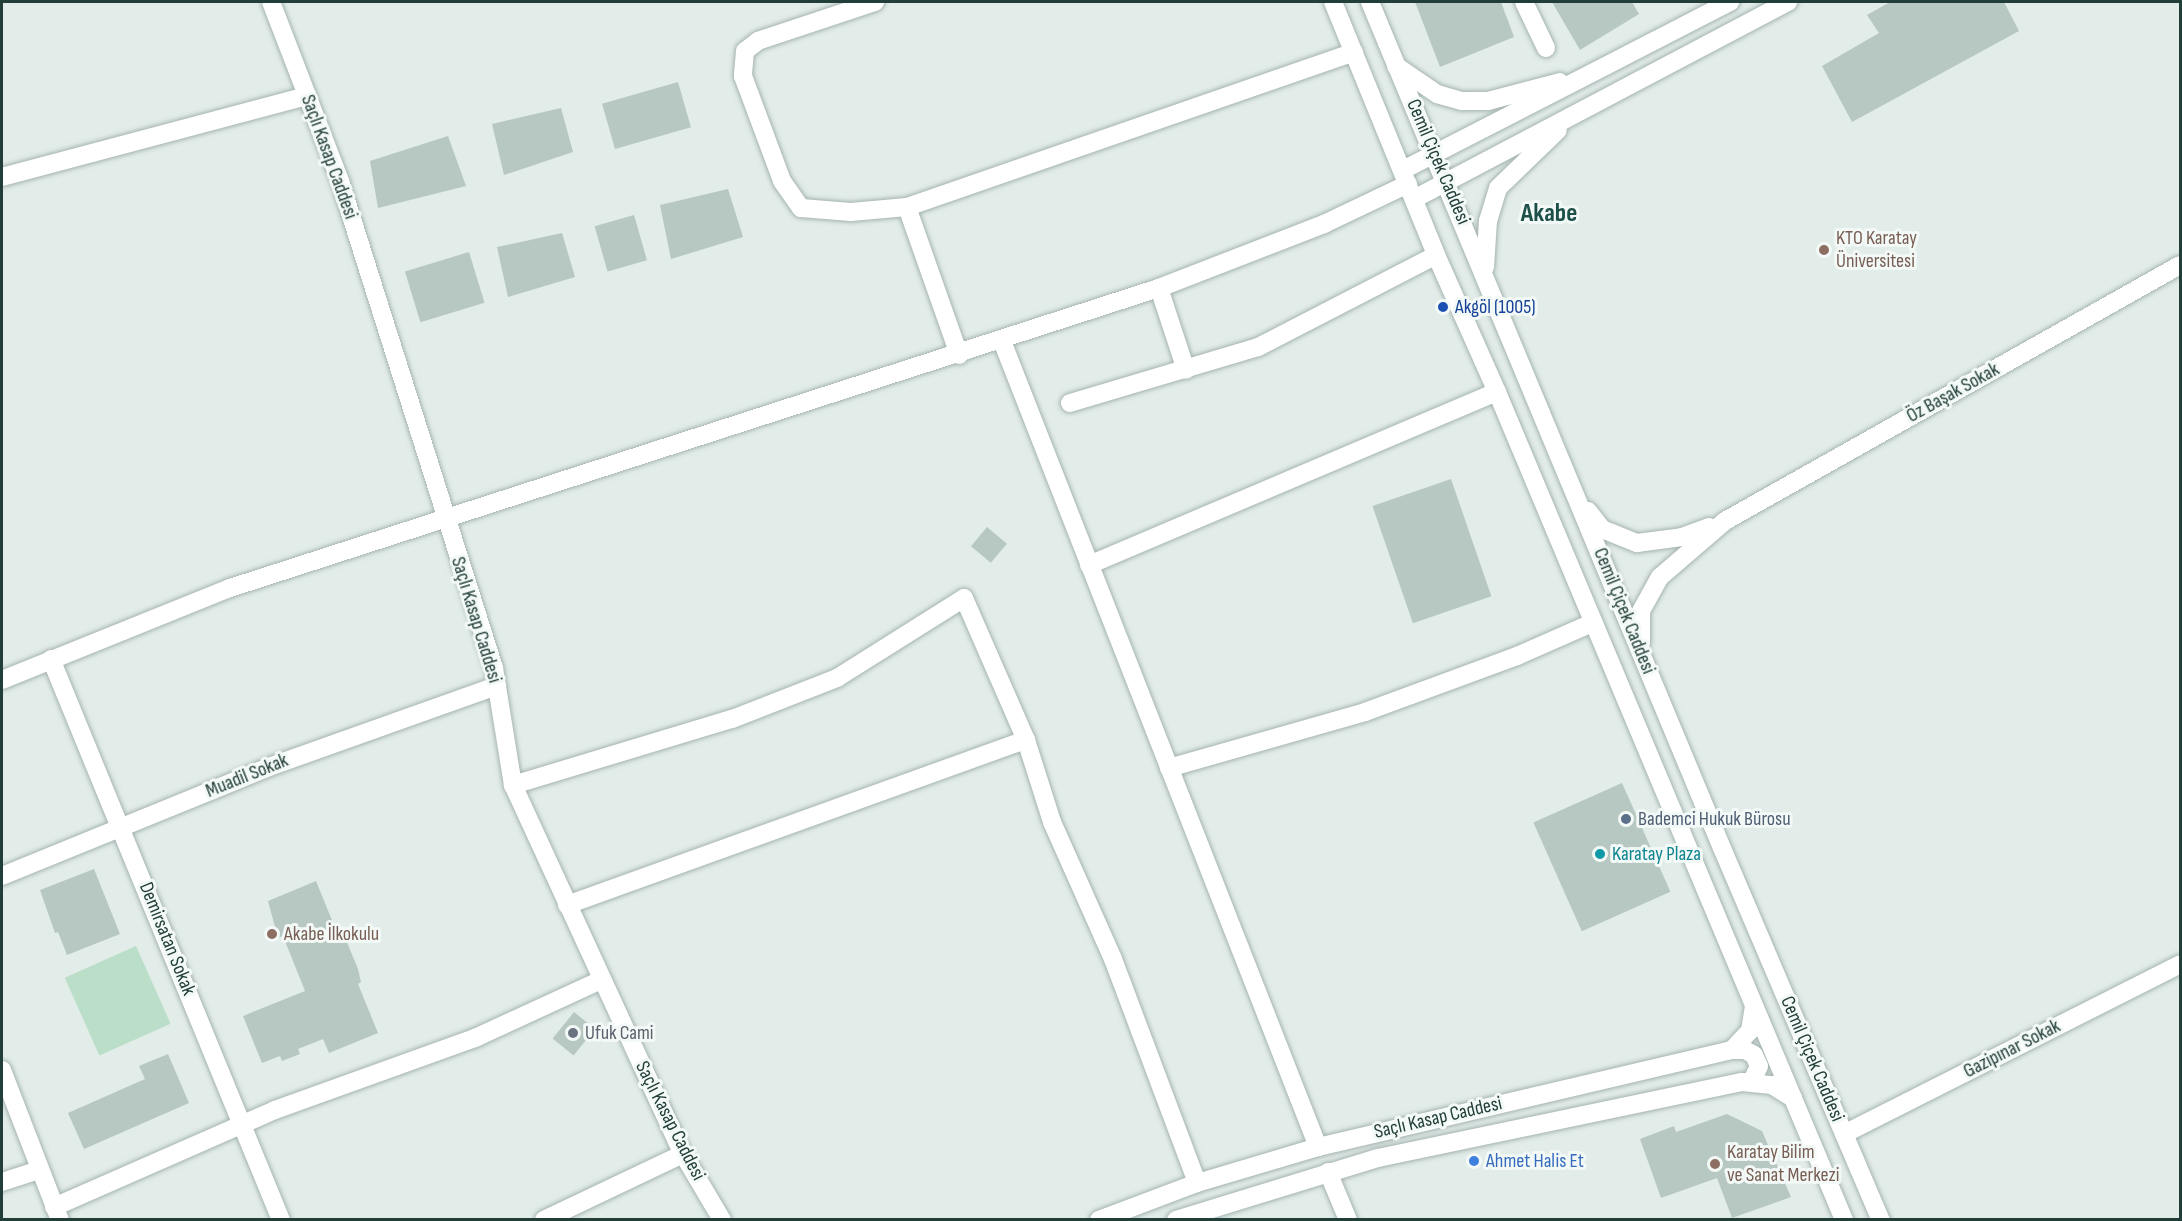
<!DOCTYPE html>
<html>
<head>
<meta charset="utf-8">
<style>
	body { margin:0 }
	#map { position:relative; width:2182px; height:1221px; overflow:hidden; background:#e2ece9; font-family:"Sofia Sans Condensed",sans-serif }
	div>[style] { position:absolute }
	.green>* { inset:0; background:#badec7; transform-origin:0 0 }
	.building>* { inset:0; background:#b7c7c2; transform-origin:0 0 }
	.roads { filter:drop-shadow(0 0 2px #a5b4b1) drop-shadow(0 0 2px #a5b4b1) }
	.minor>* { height:18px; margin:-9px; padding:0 9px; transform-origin:9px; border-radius:9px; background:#fff }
	.dots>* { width:16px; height:16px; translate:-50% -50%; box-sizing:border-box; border:3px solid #f3f9f6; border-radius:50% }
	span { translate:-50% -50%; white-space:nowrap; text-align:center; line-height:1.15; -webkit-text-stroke:6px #f3f9f6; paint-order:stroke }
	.street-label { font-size:20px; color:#223e39 }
	.education-label { font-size:20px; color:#785e54 }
	.left { translate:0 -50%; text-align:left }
	.transit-label { font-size:20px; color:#164399 }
	.service-label { font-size:20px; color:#4e5e75 }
	.culture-label { font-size:20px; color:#0d838f }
	.worship-label { font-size:20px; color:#5b616d }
	.shop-label { font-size:20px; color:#366cbe }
	.district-label { font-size:26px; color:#1d5049; font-weight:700 }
	.frame { position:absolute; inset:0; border:3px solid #223e39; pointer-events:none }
</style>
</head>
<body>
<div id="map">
	<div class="green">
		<i style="left:136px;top:946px;width:85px;height:78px;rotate:66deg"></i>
	</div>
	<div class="building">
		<i style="clip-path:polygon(1415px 2px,1501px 2px,1514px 37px,1440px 67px)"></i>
		<i style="clip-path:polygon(1552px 2px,1632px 2px,1639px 14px,1580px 50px)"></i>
		<i style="clip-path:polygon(1890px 2px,2004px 2px,2019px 31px,1852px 122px,1822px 66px,1879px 33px,1867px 15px)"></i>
		<i style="left:678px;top:82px;width:47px;height:79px;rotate:74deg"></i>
		<i style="clip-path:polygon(561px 108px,573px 152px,504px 175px,492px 124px)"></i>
		<i style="clip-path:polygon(448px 136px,466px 186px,378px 208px,370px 161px)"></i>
		<i style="clip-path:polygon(728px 189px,743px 237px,671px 259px,660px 205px)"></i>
		<i style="left:634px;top:215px;width:47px;height:41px;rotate:74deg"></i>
		<i style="clip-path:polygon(562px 233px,575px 277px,508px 297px,497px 247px)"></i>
		<i style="left:469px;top:252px;width:53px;height:67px;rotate:73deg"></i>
		<i style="left:1451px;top:479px;width:124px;height:83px;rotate:71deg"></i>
		<i style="left:987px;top:527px;width:26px;height:25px;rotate:40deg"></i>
		<i style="left:1622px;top:783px;width:119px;height:97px;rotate:66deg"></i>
		<i style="clip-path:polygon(94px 869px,120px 934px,67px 955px,58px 932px,55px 933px,40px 890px)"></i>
		<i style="clip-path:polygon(316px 881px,336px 930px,339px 929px,346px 940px,358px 969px,361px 982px,358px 984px,378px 1033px,329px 1053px,323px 1039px,298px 1049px,300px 1054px,282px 1061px,280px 1056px,262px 1063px,243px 1016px,305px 991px,283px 936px,278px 938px,268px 901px)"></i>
		<i style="left:574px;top:1012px;width:27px;height:34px;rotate:39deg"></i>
		<i style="clip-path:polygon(168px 1054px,189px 1103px,84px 1149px,68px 1113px,145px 1079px,139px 1066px)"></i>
		<i style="clip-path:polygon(1727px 1114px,1762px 1131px,1791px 1197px,1732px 1218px,1717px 1178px,1661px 1198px,1640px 1139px,1674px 1126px,1676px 1132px)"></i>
	</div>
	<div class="roads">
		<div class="minor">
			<i style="left:271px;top:2px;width:192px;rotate:68.9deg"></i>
			<i style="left:340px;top:181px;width:511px;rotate:72.45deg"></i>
			<i style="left:494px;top:668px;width:119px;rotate:80.8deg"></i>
			<i style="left:513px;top:785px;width:406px;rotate:65.3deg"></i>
			<i style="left:683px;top:1154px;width:77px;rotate:59.4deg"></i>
			<i style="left:875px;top:2px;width:123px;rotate:161.6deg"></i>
			<i style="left:758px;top:41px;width:16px;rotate:142deg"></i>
			<i style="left:745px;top:51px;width:25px;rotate:95deg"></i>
			<i style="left:743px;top:76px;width:112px;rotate:69.6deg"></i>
			<i style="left:782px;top:181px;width:33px;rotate:55deg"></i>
			<i style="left:801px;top:208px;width:50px;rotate:4.6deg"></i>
			<i style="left:851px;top:212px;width:56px;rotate:-5.1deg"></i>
			<i style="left:907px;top:207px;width:473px;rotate:-19.1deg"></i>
			<i style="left:1333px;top:2px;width:273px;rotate:67.8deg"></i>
			<i style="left:1436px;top:255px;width:150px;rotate:66deg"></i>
			<i style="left:1497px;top:392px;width:898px;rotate:67.26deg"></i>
			<i style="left:1370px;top:2px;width:916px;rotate:67.41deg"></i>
			<i style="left:1722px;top:848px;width:405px;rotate:66.9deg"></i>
			<i style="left:1524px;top:2px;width:51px;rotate:64.4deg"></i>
			<i style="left:1396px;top:66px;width:50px;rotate:34.3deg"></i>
			<i style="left:1437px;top:94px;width:26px;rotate:16deg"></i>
			<i style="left:1462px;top:101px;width:26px"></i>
			<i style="left:1488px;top:101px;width:74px;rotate:-14.8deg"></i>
			<i style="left:1403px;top:170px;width:368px;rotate:-27.2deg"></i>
			<i style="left:2px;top:177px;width:316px;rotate:-14.9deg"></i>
			<i style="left:1414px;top:199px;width:423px;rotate:-27.8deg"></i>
			<i style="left:907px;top:207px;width:157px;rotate:70.6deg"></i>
			<i style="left:1485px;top:267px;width:46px;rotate:-86.3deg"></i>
			<i style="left:1488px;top:221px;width:34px;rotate:-73deg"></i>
			<i style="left:1498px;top:188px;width:83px;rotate:-44deg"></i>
			<i style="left:1159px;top:288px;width:86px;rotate:71.8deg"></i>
			<i style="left:1002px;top:341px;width:866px;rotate:68.59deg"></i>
			<i style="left:1070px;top:403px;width:196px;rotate:-16.6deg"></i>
			<i style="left:1258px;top:347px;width:200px;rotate:-27.3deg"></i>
			<i style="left:1588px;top:511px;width:23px;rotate:52deg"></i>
			<i style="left:1602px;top:529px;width:38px;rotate:22deg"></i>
			<i style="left:1637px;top:543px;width:45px;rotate:-7.6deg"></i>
			<i style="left:1682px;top:537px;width:29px;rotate:-20deg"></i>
			<i style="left:1089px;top:565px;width:443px;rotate:-23deg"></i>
			<i style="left:1641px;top:643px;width:32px;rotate:-90deg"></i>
			<i style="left:1641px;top:611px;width:39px;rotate:-61deg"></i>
			<i style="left:1660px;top:577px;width:86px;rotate:-40.7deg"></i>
			<i style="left:1725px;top:521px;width:522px;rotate:-29.36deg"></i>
			<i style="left:51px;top:659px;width:606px;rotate:67.71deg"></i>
			<i style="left:2px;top:680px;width:246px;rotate:-22deg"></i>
			<i style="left:230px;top:588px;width:976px;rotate:-17.9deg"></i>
			<i style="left:1159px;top:288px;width:177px;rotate:-21.2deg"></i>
			<i style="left:1324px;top:224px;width:93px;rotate:-25.5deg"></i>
			<i style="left:1169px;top:768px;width:204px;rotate:-15.9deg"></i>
			<i style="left:1365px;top:712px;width:162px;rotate:-20.2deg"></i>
			<i style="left:1517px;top:656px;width:82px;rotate:-23.7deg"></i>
			<i style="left:513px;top:785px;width:229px;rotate:-16.8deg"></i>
			<i style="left:732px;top:719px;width:113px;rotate:-21.3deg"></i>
			<i style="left:837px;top:678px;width:150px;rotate:-32.2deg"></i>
			<i style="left:964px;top:598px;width:155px;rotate:66.4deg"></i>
			<i style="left:1026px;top:740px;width:86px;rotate:72.4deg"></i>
			<i style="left:1052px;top:822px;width:150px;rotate:66deg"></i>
			<i style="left:1113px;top:959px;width:239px;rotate:69.4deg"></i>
			<i style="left:2px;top:876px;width:288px;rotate:-22.2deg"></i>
			<i style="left:269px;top:767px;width:242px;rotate:-19.6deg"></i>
			<i style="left:567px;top:905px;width:488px;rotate:-19.8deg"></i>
			<i style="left:1732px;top:1050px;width:13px"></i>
			<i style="left:1745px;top:1050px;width:10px;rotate:29deg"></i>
			<i style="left:1754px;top:1055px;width:12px;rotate:66deg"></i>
			<i style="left:1759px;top:1066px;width:17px;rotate:115deg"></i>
			<i style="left:2px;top:1070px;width:161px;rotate:68.9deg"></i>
			<i style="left:1844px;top:1134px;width:377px;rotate:-26.8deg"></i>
			<i style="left:1328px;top:1172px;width:52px;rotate:67.4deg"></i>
			<i style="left:2px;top:1182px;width:38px;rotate:-18deg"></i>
			<i style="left:54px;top:1207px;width:241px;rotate:-23.7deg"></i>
			<i style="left:275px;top:1110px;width:213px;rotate:-19.8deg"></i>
			<i style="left:475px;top:1038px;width:139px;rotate:-24.7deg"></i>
			<i style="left:544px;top:1220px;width:154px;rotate:-25.4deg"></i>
			<i style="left:1099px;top:1220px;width:105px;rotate:-20.7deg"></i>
			<i style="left:1197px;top:1183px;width:126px;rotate:-16.6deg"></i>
			<i style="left:1318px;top:1147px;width:425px;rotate:-13.2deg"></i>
			<i style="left:1732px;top:1050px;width:26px;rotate:-47deg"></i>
			<i style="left:1750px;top:1031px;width:24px;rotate:-81deg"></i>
			<i style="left:1176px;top:1220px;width:211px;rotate:-17.1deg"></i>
			<i style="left:1378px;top:1158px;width:372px;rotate:-11.8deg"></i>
			<i style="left:1742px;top:1082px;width:30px;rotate:6deg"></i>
			<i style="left:1772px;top:1085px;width:25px;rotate:32deg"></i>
		</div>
	</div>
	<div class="dots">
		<i style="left:1824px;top:250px;background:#8d6e63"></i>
		<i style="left:1443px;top:307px;background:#1a4fb4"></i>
		<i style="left:1626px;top:819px;background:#5c6f8a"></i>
		<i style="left:1600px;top:854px;background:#0f9aa8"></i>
		<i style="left:272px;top:934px;background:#8d6e63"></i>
		<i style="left:573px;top:1033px;background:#6b7280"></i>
		<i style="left:1474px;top:1161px;background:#3f7fe0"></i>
		<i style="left:1715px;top:1164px;background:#8d6e63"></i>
	</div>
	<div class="street-label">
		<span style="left:329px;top:157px;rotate:70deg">Saçlı Kasap Caddesi</span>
		<span style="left:1438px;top:162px;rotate:67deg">Cemil Çiçek Caddesi</span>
		<span style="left:1953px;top:393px;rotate:-29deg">Öz Başak Sokak</span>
		<span style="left:1624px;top:611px;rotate:68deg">Cemil Çiçek Caddesi</span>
		<span style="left:476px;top:620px;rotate:73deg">Saçlı Kasap Caddesi</span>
		<span style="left:247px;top:776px;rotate:-22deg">Muadil Sokak</span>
		<span style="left:167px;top:939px;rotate:68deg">Demirsatan Sokak</span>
		<span style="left:2012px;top:1049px;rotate:-27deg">Gazipınar Sokak</span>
		<span style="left:1812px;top:1059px;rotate:67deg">Cemil Çiçek Caddesi</span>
		<span style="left:1438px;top:1118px;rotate:-13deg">Saçlı Kasap Caddesi</span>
		<span style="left:670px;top:1121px;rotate:63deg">Saçlı Kasap Caddesi</span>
	</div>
	<div class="education-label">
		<span class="left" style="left:1836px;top:250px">KTO Karatay<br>Üniversitesi</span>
		<span class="left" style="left:284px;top:934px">Akabe İlkokulu</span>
		<span class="left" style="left:1727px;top:1164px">Karatay Bilim<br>ve Sanat Merkezi</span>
	</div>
	<div class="transit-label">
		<span class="left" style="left:1455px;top:307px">Akgöl (1005)</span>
	</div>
	<div class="service-label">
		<span class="left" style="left:1638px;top:819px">Bademci Hukuk Bürosu</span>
	</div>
	<div class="culture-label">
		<span class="left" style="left:1612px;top:854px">Karatay Plaza</span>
	</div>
	<div class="worship-label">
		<span class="left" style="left:585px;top:1033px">Ufuk Cami</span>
	</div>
	<div class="shop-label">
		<span class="left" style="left:1486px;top:1161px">Ahmet Halis Et</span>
	</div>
	<div class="district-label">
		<span style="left:1549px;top:214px">Akabe</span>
	</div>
	<div class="frame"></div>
</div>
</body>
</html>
